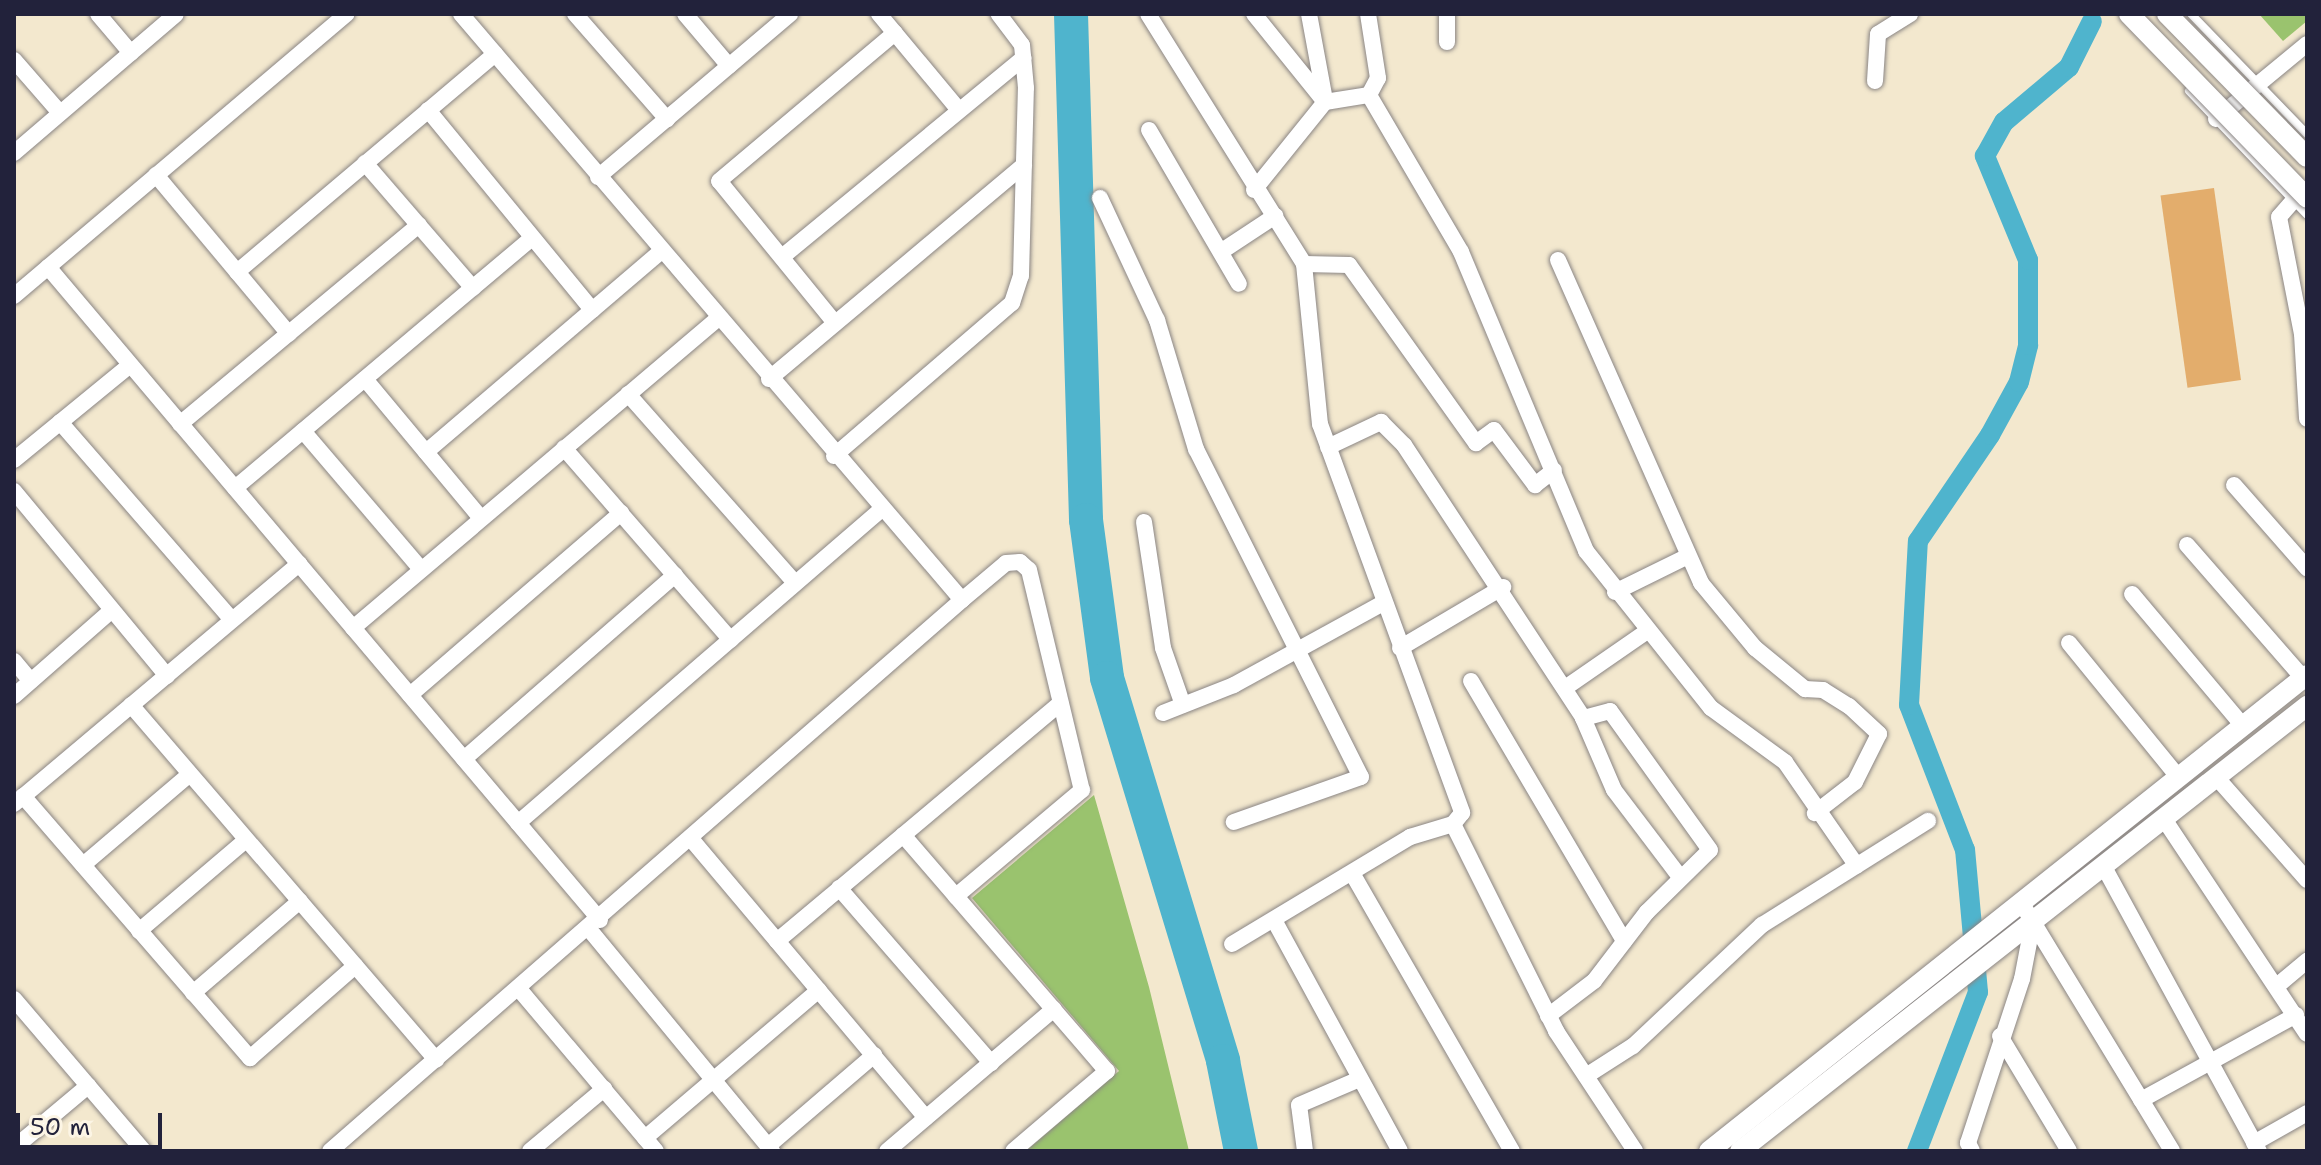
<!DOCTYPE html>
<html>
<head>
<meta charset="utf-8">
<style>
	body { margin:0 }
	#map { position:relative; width:2321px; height:1165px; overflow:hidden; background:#f3e8ce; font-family:"Shantell Sans",sans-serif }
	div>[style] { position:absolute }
	.green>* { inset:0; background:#9ac36e }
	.canal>* { height:20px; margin:-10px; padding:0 10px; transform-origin:10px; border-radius:10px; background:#4fb4cd }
	.river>* { height:34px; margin:-17px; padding:0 17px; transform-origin:17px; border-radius:17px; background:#4fb4cd }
	.building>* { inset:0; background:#e3ad6c; transform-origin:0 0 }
	.roads { filter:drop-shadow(0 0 2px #8a8584) drop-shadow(0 0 2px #8a8584) }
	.service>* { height:8px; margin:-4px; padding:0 4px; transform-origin:4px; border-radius:4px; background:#fff }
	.minor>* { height:16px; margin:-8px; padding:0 8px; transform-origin:8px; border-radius:8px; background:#fff }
	.tertiary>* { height:20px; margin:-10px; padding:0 10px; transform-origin:10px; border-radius:10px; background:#fff }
	.bridges { filter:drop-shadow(0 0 2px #8a8584) drop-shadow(0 0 2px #8a8584) }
	.tertiary-bridge>* { height:20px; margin:-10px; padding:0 10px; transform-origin:10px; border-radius:10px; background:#fff }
	span { translate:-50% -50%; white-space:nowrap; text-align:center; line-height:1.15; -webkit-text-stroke:6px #fcf5e5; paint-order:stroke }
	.frame { position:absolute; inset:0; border:16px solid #22223b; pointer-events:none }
	.scale { position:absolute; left:16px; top:1113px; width:146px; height:36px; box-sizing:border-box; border:4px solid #22223b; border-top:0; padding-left:10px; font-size:24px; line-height:28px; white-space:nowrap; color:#22223b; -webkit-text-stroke:6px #fcf5e5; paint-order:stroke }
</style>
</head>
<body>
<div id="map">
	<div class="green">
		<i style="clip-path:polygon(2259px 14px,2307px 14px,2307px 21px,2283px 41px)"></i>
		<i style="clip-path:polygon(1094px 795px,1149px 987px,1189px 1151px,1026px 1151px,1119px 1071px,972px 898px)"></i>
	</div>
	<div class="canal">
		<i style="left:1917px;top:1151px;width:170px;rotate:-69deg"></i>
		<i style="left:1978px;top:992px;width:143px;rotate:-95.2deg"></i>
		<i style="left:1965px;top:850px;width:155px;rotate:-111.1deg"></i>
		<i style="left:1909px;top:705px;width:164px;rotate:-86.9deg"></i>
		<i style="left:1918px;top:541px;width:128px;rotate:-55.8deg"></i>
		<i style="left:1990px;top:435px;width:60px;rotate:-61.3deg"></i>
		<i style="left:2019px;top:382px;width:38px;rotate:-76deg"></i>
		<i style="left:2028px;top:345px;width:85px;rotate:-90deg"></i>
		<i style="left:2028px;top:260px;width:113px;rotate:-112.5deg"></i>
		<i style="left:1985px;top:156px;width:39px;rotate:-61deg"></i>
		<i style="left:2004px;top:122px;width:85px;rotate:-40.2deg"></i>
		<i style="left:2069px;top:67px;width:51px;rotate:-63.4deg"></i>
	</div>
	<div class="river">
		<i style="left:1071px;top:14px;width:506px;rotate:88.3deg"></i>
		<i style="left:1086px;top:520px;width:159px;rotate:82.4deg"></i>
		<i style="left:1107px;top:678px;width:400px;rotate:73.1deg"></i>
		<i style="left:1223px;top:1061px;width:92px;rotate:78.7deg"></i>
	</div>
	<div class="building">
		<i style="left:2214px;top:188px;width:194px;height:54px;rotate:82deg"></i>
	</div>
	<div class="roads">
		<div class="service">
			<i style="left:2191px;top:14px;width:167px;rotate:46deg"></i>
			<i style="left:2189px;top:91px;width:171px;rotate:46.4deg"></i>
		</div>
		<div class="minor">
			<i style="left:98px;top:14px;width:51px;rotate:49.8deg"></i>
			<i style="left:461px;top:14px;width:771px;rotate:49.47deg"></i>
			<i style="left:575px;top:14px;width:140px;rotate:48.8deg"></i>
			<i style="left:685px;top:14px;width:68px;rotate:49.8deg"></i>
			<i style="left:879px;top:14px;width:125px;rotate:50.2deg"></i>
			<i style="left:1148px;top:14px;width:295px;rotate:58deg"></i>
			<i style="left:1304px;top:264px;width:161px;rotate:84.3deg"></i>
			<i style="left:1320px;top:424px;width:414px;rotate:69.9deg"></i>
			<i style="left:1462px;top:813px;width:14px;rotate:129deg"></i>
			<i style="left:1453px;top:824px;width:231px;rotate:63.5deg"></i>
			<i style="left:1556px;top:1031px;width:144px;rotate:56.6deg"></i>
			<i style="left:1254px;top:14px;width:113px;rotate:51.1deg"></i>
			<i style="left:1309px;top:14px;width:87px;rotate:79.5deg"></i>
			<i style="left:1368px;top:14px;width:65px;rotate:81.1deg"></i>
			<i style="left:1378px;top:78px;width:19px;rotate:118deg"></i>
			<i style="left:1447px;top:14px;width:28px;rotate:90deg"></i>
			<i style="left:14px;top:60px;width:70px;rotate:49deg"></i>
			<i style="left:1875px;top:81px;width:47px;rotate:-86.3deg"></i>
			<i style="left:1878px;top:34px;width:38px;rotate:-32deg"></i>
			<i style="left:428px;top:110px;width:259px;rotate:50.6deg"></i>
			<i style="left:2216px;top:119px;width:118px;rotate:-39.5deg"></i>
			<i style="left:1149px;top:130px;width:178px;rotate:59.7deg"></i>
			<i style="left:14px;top:153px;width:213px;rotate:-40.6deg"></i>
			<i style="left:365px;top:163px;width:165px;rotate:49.2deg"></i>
			<i style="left:156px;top:175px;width:207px;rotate:50.1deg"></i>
			<i style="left:598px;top:177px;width:252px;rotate:-40.3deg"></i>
			<i style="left:1254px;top:190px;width:113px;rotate:-51.1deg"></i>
			<i style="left:1325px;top:102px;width:45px;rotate:-9deg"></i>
			<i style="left:1369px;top:95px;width:182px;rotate:59.6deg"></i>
			<i style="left:1461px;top:252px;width:324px;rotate:67.3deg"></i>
			<i style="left:1586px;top:551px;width:201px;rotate:51.5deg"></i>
			<i style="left:1711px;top:708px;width:92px;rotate:36.1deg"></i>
			<i style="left:1785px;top:762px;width:126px;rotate:55.3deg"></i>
			<i style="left:1100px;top:198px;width:135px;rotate:65deg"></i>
			<i style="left:1157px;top:320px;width:135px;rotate:73.2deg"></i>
			<i style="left:1196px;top:449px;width:367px;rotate:63.3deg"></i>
			<i style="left:1361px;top:777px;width:135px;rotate:160.5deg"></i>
			<i style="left:2293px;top:201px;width:21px;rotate:131deg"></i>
			<i style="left:2279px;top:217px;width:119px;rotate:78.9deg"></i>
			<i style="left:2302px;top:334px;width:85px;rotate:86.6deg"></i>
			<i style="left:1222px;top:251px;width:64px;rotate:-33.4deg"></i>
			<i style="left:782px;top:257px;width:313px;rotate:-39.5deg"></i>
			<i style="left:1558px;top:260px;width:353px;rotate:66.1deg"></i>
			<i style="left:1701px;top:583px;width:85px;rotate:50.3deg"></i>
			<i style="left:1755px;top:648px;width:65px;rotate:39.4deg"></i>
			<i style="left:1805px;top:689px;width:18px;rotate:3deg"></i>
			<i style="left:1823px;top:690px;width:31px;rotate:32deg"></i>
			<i style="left:1849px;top:706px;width:41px;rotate:43deg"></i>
			<i style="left:1879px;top:734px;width:54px;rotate:116.6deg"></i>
			<i style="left:1855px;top:782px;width:51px;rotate:142.2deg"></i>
			<i style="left:1304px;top:264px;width:45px;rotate:1.3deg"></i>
			<i style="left:1349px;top:265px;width:219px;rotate:54.5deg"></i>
			<i style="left:1476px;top:443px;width:22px;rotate:-36deg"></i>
			<i style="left:1494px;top:430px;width:69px;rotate:53.3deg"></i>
			<i style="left:1535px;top:485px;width:24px;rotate:-38deg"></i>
			<i style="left:48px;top:267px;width:855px;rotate:49.79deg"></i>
			<i style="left:237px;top:272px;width:338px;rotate:-40.2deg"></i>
			<i style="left:14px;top:296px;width:436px;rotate:-40.3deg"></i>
			<i style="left:835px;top:323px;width:183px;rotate:-129.2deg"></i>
			<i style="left:719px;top:181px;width:230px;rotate:-40.1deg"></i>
			<i style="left:365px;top:379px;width:181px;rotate:50.2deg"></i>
			<i style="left:769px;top:379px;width:333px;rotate:-40deg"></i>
			<i style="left:628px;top:394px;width:252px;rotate:48.5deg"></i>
			<i style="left:60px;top:422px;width:262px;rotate:49deg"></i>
			<i style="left:180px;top:424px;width:311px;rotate:-39.8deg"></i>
			<i style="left:303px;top:431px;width:182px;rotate:49.5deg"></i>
			<i style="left:1328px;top:447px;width:59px;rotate:-25.3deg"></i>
			<i style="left:1381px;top:422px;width:33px;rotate:45deg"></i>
			<i style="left:1404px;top:445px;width:326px;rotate:56.7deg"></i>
			<i style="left:1583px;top:718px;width:78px;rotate:66.7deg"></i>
			<i style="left:1614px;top:790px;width:109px;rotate:52.8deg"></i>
			<i style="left:564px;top:448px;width:254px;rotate:49deg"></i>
			<i style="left:426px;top:452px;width:309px;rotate:-40.5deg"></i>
			<i style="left:834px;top:456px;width:235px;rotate:-40.7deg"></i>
			<i style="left:1012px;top:303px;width:28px;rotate:-72deg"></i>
			<i style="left:1021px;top:276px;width:188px;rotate:-88.5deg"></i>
			<i style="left:1026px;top:88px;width:43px;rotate:-95.3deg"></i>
			<i style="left:1022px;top:45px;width:39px;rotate:-127deg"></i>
			<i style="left:14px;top:460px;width:150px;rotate:-39.3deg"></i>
			<i style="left:2234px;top:485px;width:111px;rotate:48.7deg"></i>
			<i style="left:235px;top:488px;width:388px;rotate:-40.1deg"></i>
			<i style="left:14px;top:491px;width:240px;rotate:50.4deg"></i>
			<i style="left:1144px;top:522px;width:127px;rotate:81.4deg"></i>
			<i style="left:1163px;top:648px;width:60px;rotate:70.7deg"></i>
			<i style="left:2187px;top:545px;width:176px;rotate:48.9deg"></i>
			<i style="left:1615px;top:592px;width:79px;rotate:-26.2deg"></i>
			<i style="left:2132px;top:594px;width:172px;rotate:49.9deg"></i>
			<i style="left:353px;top:628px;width:479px;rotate:-40.3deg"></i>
			<i style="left:2069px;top:643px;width:174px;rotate:50.8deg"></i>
			<i style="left:1400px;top:648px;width:120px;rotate:-30.6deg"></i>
			<i style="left:14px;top:661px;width:26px;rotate:50deg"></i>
			<i style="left:1471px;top:681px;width:302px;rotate:59.5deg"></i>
			<i style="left:1565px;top:688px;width:98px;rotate:-34.7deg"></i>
			<i style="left:410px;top:695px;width:279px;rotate:-40.8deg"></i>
			<i style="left:14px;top:696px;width:130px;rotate:-41.3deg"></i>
			<i style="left:131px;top:705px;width:468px;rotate:49.3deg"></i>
			<i style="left:1163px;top:713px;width:76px;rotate:-21.5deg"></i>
			<i style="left:1234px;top:685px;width:170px;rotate:-28.8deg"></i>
			<i style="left:464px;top:759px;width:280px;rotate:-41.1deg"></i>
			<i style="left:2217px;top:778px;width:136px;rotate:48.6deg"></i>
			<i style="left:23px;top:796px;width:347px;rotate:49.1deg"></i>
			<i style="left:250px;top:1058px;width:140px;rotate:-41.2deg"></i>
			<i style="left:14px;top:804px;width:373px;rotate:-40.1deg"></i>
			<i style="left:2164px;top:819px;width:258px;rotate:56.4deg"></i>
			<i style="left:518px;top:823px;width:479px;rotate:-40.8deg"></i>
			<i style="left:903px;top:835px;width:312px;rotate:49.2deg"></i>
			<i style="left:1107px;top:1071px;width:123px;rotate:139.6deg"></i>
			<i style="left:692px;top:840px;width:363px;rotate:49.9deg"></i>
			<i style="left:83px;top:865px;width:140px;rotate:-40.4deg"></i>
			<i style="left:2104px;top:867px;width:324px;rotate:61.4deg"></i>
			<i style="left:1352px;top:873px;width:321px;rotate:60.1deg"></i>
			<i style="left:839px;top:888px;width:232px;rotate:49deg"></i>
			<i style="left:2022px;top:904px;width:289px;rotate:58.7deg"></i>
			<i style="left:1274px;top:920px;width:263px;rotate:61.4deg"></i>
			<i style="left:589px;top:929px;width:288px;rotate:50.5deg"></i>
			<i style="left:139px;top:931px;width:140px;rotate:-40.4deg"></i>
			<i style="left:777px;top:941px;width:368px;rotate:-40deg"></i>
			<i style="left:1232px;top:944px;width:208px;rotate:-31deg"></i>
			<i style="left:1410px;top:837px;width:45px;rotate:-16.8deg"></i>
			<i style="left:2278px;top:985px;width:38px;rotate:-40deg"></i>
			<i style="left:519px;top:989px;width:212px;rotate:49.8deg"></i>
			<i style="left:193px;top:993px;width:141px;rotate:-40.7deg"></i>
			<i style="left:14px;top:999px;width:200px;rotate:49.5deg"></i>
			<i style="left:1548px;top:1016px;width:58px;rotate:-37.3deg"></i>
			<i style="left:1594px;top:981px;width:87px;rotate:-52.5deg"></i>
			<i style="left:1647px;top:912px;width:88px;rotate:-44.5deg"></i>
			<i style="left:1710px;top:850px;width:171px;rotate:-125.7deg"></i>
			<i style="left:1610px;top:711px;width:28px;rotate:165deg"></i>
			<i style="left:2000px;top:1036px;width:134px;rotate:59deg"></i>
			<i style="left:1586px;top:1076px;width:56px;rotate:-32.6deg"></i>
			<i style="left:1633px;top:1046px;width:177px;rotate:-43.2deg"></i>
			<i style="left:1762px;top:925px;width:196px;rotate:-32.1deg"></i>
			<i style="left:2141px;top:1100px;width:177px;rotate:-28.7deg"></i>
			<i style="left:645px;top:1138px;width:228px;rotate:-40.4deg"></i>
			<i style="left:2254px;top:1143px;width:61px;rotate:-29.5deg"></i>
			<i style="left:768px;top:1146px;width:140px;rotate:-40.6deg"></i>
			<i style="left:14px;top:1148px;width:97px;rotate:-40deg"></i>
			<i style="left:330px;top:1151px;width:838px;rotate:-41.08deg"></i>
			<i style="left:962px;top:600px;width:57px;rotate:-40.1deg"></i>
			<i style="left:1006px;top:563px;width:14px;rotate:-4deg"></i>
			<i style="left:1020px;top:562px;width:12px;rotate:42deg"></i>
			<i style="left:1029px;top:570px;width:226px;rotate:76.5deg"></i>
			<i style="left:1082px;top:790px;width:165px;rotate:139.9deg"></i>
			<i style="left:530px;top:1151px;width:97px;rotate:-40deg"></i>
			<i style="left:887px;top:1151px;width:219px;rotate:-40.4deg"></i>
			<i style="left:1305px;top:1151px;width:46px;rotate:-97.4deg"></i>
			<i style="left:1299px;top:1105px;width:63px;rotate:-23.3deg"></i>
			<i style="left:1972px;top:1151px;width:9px;rotate:-117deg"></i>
			<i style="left:1968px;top:1143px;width:173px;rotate:-71.8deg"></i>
			<i style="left:2022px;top:979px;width:58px;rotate:-79.1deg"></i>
		</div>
		<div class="tertiary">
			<i style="left:1709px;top:1151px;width:764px;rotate:-38.52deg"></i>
			<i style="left:1740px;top:1151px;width:721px;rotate:-38.13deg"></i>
		</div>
	</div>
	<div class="bridges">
		<div class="tertiary-bridge">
			<i style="left:2129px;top:14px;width:256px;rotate:45.9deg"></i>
			<i style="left:2167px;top:14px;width:200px;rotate:45.6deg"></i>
		</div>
	</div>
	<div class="frame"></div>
	<div class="scale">50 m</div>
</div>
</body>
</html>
